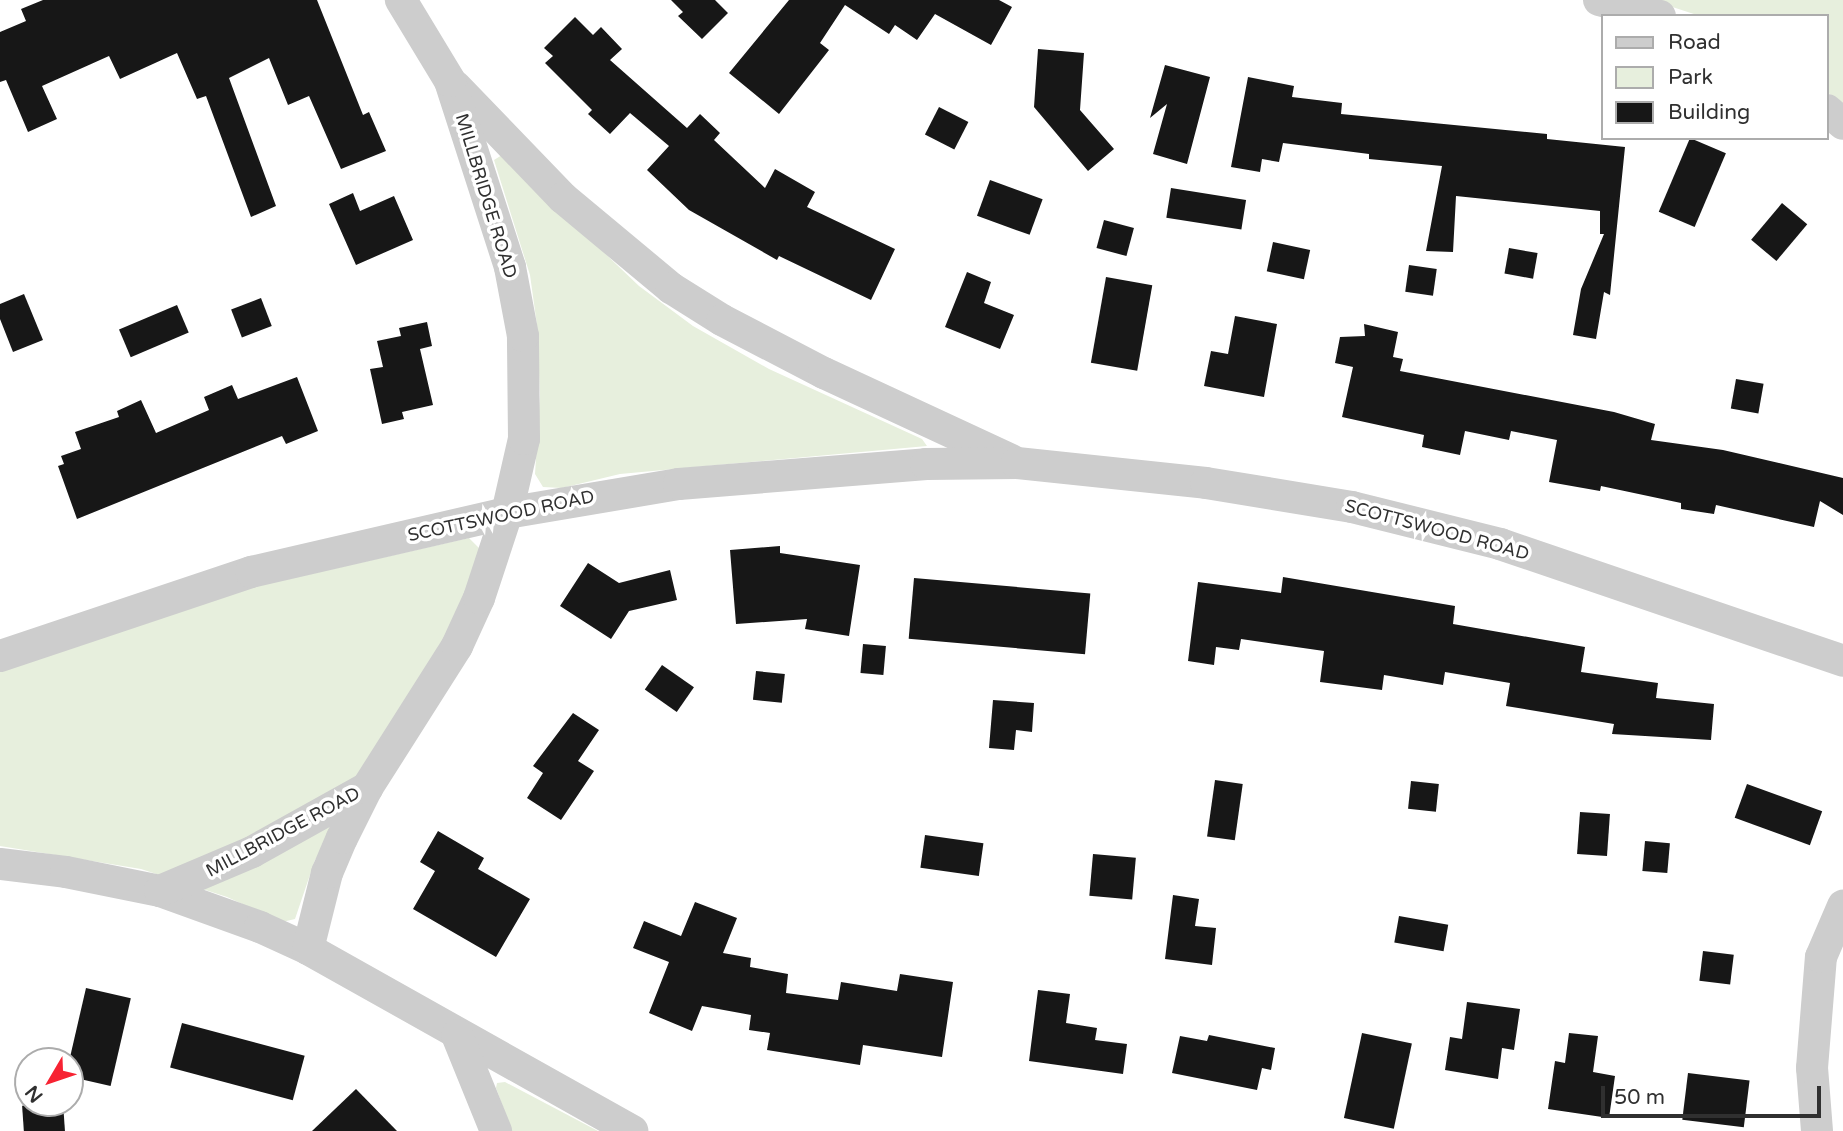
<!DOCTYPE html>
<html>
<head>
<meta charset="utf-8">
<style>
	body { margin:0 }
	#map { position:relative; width:1843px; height:1131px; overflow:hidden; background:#fff; font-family:"Varela Round",sans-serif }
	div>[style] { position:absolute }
	.green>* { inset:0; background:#e7efdd }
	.building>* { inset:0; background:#171717; transform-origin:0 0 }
	.minor>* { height:32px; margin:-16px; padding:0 16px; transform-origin:16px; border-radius:16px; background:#cdcdcd }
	span { translate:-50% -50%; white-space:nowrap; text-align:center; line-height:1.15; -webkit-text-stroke:7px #fff; paint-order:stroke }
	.street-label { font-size:18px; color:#303030 }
	.legend { position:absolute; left:1601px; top:14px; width:228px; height:126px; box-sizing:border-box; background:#fff; border:2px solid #acacac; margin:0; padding:9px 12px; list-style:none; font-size:21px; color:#303030 }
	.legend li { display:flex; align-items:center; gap:14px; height:35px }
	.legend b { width:35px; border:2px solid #acacac }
	.north { position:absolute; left:14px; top:1047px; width:70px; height:70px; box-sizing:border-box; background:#fff; border:2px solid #acacac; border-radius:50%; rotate:231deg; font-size:19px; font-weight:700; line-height:28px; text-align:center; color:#303030 }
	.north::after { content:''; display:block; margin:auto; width:24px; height:32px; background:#f72333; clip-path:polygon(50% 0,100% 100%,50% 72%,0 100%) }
	.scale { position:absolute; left:1601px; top:1086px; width:220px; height:32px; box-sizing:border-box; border:4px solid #303030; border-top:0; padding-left:9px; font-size:21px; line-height:24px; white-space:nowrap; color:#303030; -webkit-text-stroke:5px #fff; paint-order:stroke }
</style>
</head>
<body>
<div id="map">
	<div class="green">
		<i style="clip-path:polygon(1651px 0,1843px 0,1843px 104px,1827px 92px,1827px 16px,1700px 16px)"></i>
		<i style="clip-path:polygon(502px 155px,639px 286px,693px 326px,769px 369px,922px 439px,927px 446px,620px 474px,562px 488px,543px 487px,535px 474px,540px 395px,537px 325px,530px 275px,494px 160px)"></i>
		<i style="clip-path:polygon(469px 538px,482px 551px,447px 639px,315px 860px,295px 919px,282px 922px,227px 897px,141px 869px,0 846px,0 672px,244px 589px)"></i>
		<i style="clip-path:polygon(505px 1082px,598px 1131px,512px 1131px,496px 1088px,497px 1083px)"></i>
	</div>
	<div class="building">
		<i style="clip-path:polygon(43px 0,317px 0,363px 115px,369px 112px,386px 151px,341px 169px,309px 96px,288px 105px,269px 58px,229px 78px,276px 206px,251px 217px,206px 96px,197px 99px,177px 53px,120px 79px,109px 56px,42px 86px,57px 119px,28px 132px,6px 80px,0 82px,0 32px,26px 21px,21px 9px)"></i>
		<i style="clip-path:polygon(671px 0,715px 0,728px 13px,702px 39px,678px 16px,683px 12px)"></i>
		<i style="clip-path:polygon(789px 0,999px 0,1012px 7px,991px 45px,935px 14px,917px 40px,895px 25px,889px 34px,845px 5px,820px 43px,829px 50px,779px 114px,729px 73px)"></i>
		<i style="clip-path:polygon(575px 17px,593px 35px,601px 27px,622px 49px,610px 60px,687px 128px,700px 114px,720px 133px,714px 140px,765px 188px,775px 169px,815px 192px,807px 207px,895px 249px,871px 300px,779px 256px,777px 260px,689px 210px,647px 170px,669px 146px,630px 113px,610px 134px,588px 114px,592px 110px,545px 63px,553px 56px,544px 48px)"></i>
		<i style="clip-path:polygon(1038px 49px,1084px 53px,1080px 110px,1114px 149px,1088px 171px,1034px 107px)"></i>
		<i style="clip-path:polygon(1165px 65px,1210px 77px,1187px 164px,1153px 154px,1167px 104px,1150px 118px)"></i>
		<i style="clip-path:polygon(1248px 77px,1294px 86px,1292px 97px,1342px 103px,1341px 114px,1547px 134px,1547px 139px,1625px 147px,1610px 295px,1604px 292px,1596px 339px,1573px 335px,1581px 289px,1604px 234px,1600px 234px,1600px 211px,1456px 196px,1453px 252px,1426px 251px,1442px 166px,1369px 159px,1369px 154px,1283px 143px,1279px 162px,1262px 159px,1260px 172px,1231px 167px)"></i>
		<i style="left:939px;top:107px;width:33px;height:31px;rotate:27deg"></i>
		<i style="left:1690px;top:138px;width:39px;height:80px;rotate:23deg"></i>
		<i style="left:990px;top:180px;width:56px;height:38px;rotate:20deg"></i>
		<i style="left:1171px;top:188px;width:76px;height:30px;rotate:9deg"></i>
		<i style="clip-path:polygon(353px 193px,360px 211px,394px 196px,413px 240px,356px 265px,329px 204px)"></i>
		<i style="left:1782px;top:203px;width:33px;height:48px;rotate:40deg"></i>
		<i style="left:1104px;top:220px;width:31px;height:29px;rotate:15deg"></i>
		<i style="left:1273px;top:242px;width:38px;height:30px;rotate:12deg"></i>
		<i style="left:1509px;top:248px;width:29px;height:26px;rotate:10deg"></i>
		<i style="left:1409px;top:265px;width:28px;height:27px;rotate:8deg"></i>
		<i style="clip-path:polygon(967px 272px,991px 282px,984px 303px,1014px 315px,1000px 349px,945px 327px)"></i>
		<i style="left:1106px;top:277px;width:47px;height:87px;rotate:10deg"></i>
		<i style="clip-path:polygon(24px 294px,43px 340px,13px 352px,0 319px,0 304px)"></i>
		<i style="left:261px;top:298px;width:30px;height:32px;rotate:69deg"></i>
		<i style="left:177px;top:305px;width:30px;height:63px;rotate:67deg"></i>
		<i style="clip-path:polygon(1235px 316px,1277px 324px,1264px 397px,1204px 386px,1211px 351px,1228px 354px)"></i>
		<i style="clip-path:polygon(427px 322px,432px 346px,420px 349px,433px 405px,402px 412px,404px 419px,382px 424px,370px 369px,383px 367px,377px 341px,401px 336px,399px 328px)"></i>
		<i style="clip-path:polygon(1364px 324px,1398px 332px,1393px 357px,1403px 359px,1400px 371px,1614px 412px,1655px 424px,1651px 440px,1723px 450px,1843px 478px,1843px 515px,1820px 501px,1814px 527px,1716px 505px,1714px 514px,1681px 509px,1681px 503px,1601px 486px,1600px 491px,1549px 482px,1557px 440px,1511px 431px,1509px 440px,1465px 431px,1460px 455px,1422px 447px,1424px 435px,1342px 417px,1353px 367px,1335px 363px,1340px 337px,1365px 336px)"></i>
		<i style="clip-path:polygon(297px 377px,318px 431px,286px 444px,282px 436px,77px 519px,58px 466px,64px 464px,61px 456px,81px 449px,75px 432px,119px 417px,117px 411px,141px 400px,156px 433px,209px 410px,204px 397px,232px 385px,238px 399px)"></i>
		<i style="left:1736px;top:379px;width:28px;height:30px;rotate:10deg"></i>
		<i style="clip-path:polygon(780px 546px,780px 553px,860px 565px,849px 636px,805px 629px,807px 619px,736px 624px,730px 550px)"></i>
		<i style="clip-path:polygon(588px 563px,619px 583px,670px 570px,677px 600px,629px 611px,611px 639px,560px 606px)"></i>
		<i style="clip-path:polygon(1283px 577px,1455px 606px,1453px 624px,1585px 647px,1581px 672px,1658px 683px,1656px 698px,1714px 704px,1711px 740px,1612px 734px,1614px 724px,1506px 706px,1510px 683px,1445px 672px,1443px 685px,1384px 675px,1382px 690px,1320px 682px,1324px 651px,1241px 639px,1239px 650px,1216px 647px,1214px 665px,1188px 661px,1198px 582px,1281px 593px)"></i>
		<i style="left:914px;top:578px;width:177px;height:61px;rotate:5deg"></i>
		<i style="left:863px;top:644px;width:23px;height:29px;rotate:5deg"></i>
		<i style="left:662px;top:665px;width:39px;height:30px;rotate:35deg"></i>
		<i style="left:756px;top:671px;width:29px;height:29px;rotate:6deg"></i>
		<i style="clip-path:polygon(993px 700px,1034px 703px,1032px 732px,1016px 730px,1014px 750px,989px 748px)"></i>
		<i style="clip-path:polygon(573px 713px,599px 730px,578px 761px,594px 771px,561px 820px,527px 798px,543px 773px,533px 766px)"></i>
		<i style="left:1215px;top:780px;width:28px;height:57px;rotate:8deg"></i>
		<i style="left:1411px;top:781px;width:28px;height:28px;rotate:6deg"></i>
		<i style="left:1747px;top:784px;width:80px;height:36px;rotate:20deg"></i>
		<i style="left:1580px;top:812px;width:30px;height:42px;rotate:4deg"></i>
		<i style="clip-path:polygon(438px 831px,484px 858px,478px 869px,530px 899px,496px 957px,413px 909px,435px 871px,420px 862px)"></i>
		<i style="left:925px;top:835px;width:59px;height:33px;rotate:8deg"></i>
		<i style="left:1645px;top:841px;width:25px;height:30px;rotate:5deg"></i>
		<i style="left:1093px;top:854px;width:43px;height:42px;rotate:5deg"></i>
		<i style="clip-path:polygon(1173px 895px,1199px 899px,1195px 926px,1216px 928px,1212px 965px,1165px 959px)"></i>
		<i style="clip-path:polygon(695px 902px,737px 918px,723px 953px,751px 958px,750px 967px,788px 974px,786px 993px,838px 1000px,841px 982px,897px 991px,900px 974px,953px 982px,942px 1057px,863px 1045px,860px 1065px,767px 1050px,770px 1033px,749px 1030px,751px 1015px,702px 1006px,692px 1031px,649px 1013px,669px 962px,633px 948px,644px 921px,681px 936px)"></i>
		<i style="left:1399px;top:916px;width:50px;height:27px;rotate:10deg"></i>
		<i style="left:1703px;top:951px;width:31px;height:30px;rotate:7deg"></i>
		<i style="left:86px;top:988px;width:46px;height:90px;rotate:13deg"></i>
		<i style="clip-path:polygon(1038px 990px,1070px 994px,1066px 1023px,1097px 1028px,1095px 1040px,1127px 1044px,1123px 1074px,1029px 1061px)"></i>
		<i style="clip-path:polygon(1467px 1002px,1520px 1009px,1514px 1050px,1502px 1048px,1498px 1079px,1445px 1070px,1450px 1037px,1462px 1039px)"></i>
		<i style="left:182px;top:1023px;width:127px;height:46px;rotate:15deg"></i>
		<i style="left:1362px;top:1033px;width:51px;height:87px;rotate:12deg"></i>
		<i style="clip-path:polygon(1569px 1033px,1598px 1036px,1593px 1072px,1615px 1076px,1609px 1118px,1548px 1109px,1555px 1061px,1565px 1063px)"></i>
		<i style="clip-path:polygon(1209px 1035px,1275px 1048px,1271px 1070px,1262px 1068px,1257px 1090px,1172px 1073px,1180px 1036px,1207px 1041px)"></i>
		<i style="left:1688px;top:1073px;width:62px;height:47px;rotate:7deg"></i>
		<i style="clip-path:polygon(356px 1089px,397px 1131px,312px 1131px)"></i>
		<i style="left:63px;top:1103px;width:28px;height:41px;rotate:86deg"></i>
	</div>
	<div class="minor">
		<i style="left:1599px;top:0;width:63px;rotate:14.7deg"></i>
		<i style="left:456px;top:87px;width:154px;rotate:46.1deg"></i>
		<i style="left:563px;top:198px;width:141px;rotate:39.8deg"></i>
		<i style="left:671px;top:288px;width:60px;rotate:32.1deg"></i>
		<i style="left:722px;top:320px;width:115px;rotate:27.5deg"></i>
		<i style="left:824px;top:373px;width:206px;rotate:24.9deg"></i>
		<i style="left:1827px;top:110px;width:21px;rotate:41deg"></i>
		<i style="left:0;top:656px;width:265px;rotate:-18.5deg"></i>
		<i style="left:251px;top:572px;width:263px;rotate:-13deg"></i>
		<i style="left:507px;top:513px;width:174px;rotate:-9.6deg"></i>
		<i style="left:679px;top:484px;width:248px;rotate:-4.6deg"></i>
		<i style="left:926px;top:464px;width:91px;rotate:-0.6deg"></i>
		<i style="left:1017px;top:463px;width:190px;rotate:6deg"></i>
		<i style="left:1206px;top:483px;width:148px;rotate:9.3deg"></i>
		<i style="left:1352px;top:507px;width:153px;rotate:14deg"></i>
		<i style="left:1500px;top:544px;width:362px;rotate:18.8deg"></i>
		<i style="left:0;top:864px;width:66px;rotate:6.9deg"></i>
		<i style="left:66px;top:872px;width:96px;rotate:11.4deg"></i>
		<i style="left:160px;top:891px;width:106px;rotate:19.8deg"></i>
		<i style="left:260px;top:927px;width:53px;rotate:24.6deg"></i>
		<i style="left:308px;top:949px;width:372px;rotate:29.3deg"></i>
		<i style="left:160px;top:891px;width:100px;rotate:-23deg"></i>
		<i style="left:252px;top:852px;width:132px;rotate:-29.1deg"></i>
		<i style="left:308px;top:949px;width:78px;rotate:-76deg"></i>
		<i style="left:327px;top:873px;width:38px;rotate:-67deg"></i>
		<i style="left:342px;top:838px;width:56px;rotate:-63.4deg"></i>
		<i style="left:367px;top:788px;width:168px;rotate:-57.6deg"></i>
		<i style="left:457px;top:646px;width:53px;rotate:-65.4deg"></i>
		<i style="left:479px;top:598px;width:89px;rotate:-71.8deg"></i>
		<i style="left:507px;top:513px;width:76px;rotate:-77.1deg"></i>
		<i style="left:524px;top:439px;width:103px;rotate:-90.6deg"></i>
		<i style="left:523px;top:336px;width:70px;rotate:-100.7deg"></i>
		<i style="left:510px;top:267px;width:195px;rotate:-107.9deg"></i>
		<i style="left:450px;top:81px;width:95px;rotate:-121.2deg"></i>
		<i style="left:457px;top:1035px;width:104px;rotate:67.9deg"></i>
		<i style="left:1817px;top:1131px;width:63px;rotate:-94.5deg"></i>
		<i style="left:1812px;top:1068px;width:111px;rotate:-85.4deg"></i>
		<i style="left:1821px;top:957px;width:56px;rotate:-66.7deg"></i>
	</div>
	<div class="street-label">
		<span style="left:486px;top:196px;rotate:73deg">MILLBRIDGE ROAD</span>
		<span style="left:501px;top:516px;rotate:-12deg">SCOTTSWOOD ROAD</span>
		<span style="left:1437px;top:530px;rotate:15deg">SCOTTSWOOD ROAD</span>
		<span style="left:283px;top:832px;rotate:-28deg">MILLBRIDGE ROAD</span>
	</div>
	<ul class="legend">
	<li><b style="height:9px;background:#cdcdcd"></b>Road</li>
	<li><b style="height:19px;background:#e7efdd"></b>Park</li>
	<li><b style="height:19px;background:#171717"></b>Building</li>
	</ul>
	<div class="north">N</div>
	<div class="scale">50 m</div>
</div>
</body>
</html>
